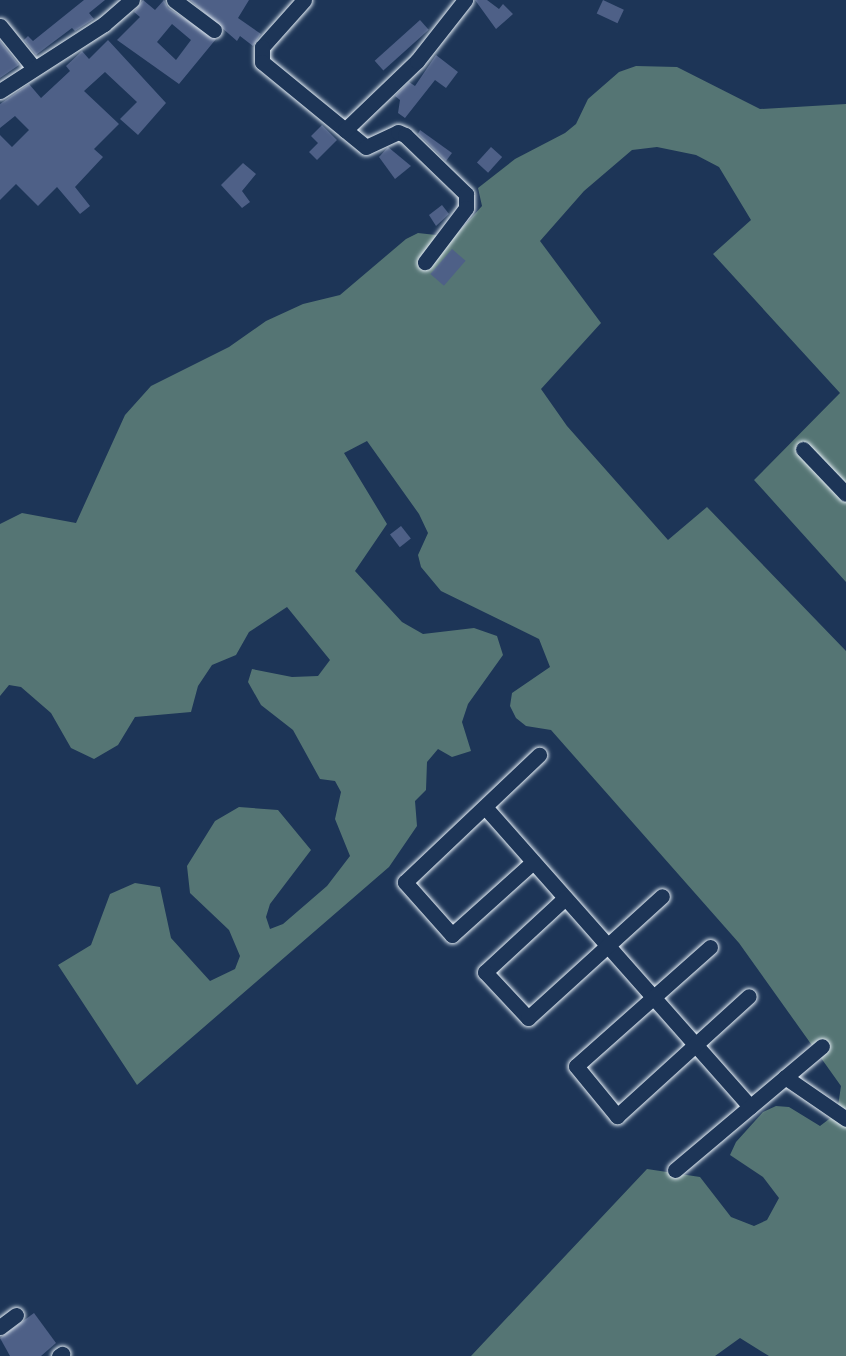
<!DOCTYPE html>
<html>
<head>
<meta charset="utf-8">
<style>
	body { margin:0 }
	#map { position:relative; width:846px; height:1356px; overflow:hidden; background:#1d3557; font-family:"Comic Neue",sans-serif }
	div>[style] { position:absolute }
	.green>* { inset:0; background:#557574 }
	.building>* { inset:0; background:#4e6087; transform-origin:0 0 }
	.roads { filter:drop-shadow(0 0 2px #e8f1f8) drop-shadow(0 0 2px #e8f1f8) }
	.minor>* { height:15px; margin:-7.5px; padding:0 7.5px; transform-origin:7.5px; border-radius:7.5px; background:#1d3557 }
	span { translate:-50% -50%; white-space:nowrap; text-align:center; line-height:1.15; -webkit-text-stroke:4.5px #1d3557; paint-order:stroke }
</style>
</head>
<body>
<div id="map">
	<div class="green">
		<i style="clip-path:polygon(636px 66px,677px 67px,760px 109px,846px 104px,846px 582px,754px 480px,840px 393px,713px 254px,751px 220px,719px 167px,696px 155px,657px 147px,632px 150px,584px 191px,540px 241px,601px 323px,541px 389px,567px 426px,668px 540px,707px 507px,846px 651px,846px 1356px,769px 1356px,740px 1338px,715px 1356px,471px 1356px,647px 1169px,700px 1177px,731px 1217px,754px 1226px,767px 1220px,779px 1198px,763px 1177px,730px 1155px,736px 1142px,763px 1112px,776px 1106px,789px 1107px,820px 1126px,837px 1113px,841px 1086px,739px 943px,551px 730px,526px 726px,516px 718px,510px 706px,512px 693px,550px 667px,539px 639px,441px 591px,421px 567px,418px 555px,428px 533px,419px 514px,367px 441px,344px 453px,387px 524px,355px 571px,402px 622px,423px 634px,474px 628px,497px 636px,503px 655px,468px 704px,462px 722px,471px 751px,452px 757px,438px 749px,427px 762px,426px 790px,415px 801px,417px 826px,389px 867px,137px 1085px,58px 965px,91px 945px,110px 894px,135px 883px,160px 887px,171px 938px,210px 981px,235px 969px,240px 956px,229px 930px,190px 893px,187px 866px,215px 821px,239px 807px,278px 810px,311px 850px,270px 904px,266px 917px,270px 929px,283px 924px,327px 886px,350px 856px,335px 819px,341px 792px,335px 781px,320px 779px,293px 730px,261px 705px,248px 682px,252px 669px,292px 677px,318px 676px,330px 660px,287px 607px,249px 632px,236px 655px,212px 665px,198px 686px,191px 712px,135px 717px,118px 745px,94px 759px,71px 748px,51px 713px,21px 687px,9px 685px,0 696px,0 524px,22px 513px,76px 523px,125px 415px,151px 386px,229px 347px,266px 321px,303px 304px,340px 295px,406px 239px,418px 233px,454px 237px,482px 206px,478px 188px,515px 159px,565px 133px,576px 124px,588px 99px,619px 72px)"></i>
	</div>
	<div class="building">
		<i style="clip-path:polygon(84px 0,105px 0,89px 13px,94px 19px,75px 31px,72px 28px,36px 55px,24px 40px,28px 36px,33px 41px)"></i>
		<i style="clip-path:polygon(evenodd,143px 0,155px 10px,164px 0,168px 8px,216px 39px,179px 84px,117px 40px,140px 17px,134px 12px,143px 0,172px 24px,191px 40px,176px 60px,157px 42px,172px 24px)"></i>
		<i style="clip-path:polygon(190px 0,249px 0,238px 18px,261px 34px,253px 46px,240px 36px,237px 41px)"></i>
		<i style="clip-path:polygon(475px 0,487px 0,499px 9px,503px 4px,513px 14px,496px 29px)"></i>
		<i style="left:603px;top:0;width:23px;height:15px;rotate:25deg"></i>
		<i style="left:420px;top:20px;width:13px;height:61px;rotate:48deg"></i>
		<i style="clip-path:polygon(108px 40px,166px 103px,138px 135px,120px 119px,137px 102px,105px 72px,84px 91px,119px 124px,94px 149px,103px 157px,75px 187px,90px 206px,80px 214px,57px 187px,38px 206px,16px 184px,0 200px,0 135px,12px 147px,29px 130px,15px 116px,0 128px,0 104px,29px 84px,41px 98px,70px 71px,66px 66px,82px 51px,89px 59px)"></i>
		<i style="clip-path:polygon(0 41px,19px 65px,0 78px)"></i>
		<i style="clip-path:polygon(436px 55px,458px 72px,446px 88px,435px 80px,405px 118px,398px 113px,400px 100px,395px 96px,409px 82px,415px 86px)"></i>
		<i style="clip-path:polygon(322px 125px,337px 140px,317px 160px,309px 152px,318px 143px,311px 136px)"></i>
		<i style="clip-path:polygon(420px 130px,452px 153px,446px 161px,418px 134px)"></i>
		<i style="clip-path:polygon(388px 147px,411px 166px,395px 179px,379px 157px)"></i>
		<i style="left:491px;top:147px;width:15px;height:21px;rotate:42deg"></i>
		<i style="clip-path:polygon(243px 163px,256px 174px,242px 191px,250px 202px,242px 208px,221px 185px)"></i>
		<i style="clip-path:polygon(442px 205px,449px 214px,436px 226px,429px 215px)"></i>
		<i style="left:452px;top:249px;width:18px;height:33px;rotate:41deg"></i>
		<i style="left:401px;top:526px;width:16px;height:14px;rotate:52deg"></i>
		<i style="clip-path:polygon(34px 1313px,56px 1343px,41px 1356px,10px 1356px,0 1338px)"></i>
	</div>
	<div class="roads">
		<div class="minor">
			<i style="left:174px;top:0;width:50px;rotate:36.9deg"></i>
			<i style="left:304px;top:0;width:63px;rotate:131.8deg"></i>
			<i style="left:262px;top:47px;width:15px;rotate:90deg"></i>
			<i style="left:262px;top:62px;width:134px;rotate:39.3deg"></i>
			<i style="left:366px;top:147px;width:35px;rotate:-25deg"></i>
			<i style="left:398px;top:132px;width:8px;rotate:23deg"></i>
			<i style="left:405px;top:135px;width:85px;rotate:44deg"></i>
			<i style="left:466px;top:194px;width:14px;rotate:90deg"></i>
			<i style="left:466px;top:208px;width:68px;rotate:127.2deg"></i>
			<i style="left:0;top:26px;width:54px;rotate:51deg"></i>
			<i style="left:0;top:91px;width:124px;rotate:-32.8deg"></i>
			<i style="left:104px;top:24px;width:37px;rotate:-41deg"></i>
			<i style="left:345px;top:130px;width:100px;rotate:-43.8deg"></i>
			<i style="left:417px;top:61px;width:78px;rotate:-51.8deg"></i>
			<i style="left:803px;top:449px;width:62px;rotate:46.3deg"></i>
			<i style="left:485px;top:807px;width:400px;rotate:48.5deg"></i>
			<i style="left:533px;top:862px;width:109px;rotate:138deg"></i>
			<i style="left:452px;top:935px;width:71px;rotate:-131.6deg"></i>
			<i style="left:405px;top:882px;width:185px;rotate:-43.5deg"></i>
			<i style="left:565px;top:898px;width:109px;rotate:137.2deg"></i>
			<i style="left:485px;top:972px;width:63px;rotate:46.9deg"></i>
			<i style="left:528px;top:1018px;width:181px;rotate:-42.3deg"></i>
			<i style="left:710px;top:947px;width:179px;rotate:138.4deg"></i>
			<i style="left:576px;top:1066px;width:65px;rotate:50.6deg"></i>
			<i style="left:617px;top:1116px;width:178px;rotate:-42.3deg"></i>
			<i style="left:785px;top:1077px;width:74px;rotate:34.5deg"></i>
			<i style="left:675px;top:1170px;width:192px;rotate:-40.1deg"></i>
			<i style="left:0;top:1327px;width:20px;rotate:-37deg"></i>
			<i style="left:59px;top:1356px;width:4px;rotate:-34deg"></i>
		</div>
	</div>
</div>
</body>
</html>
